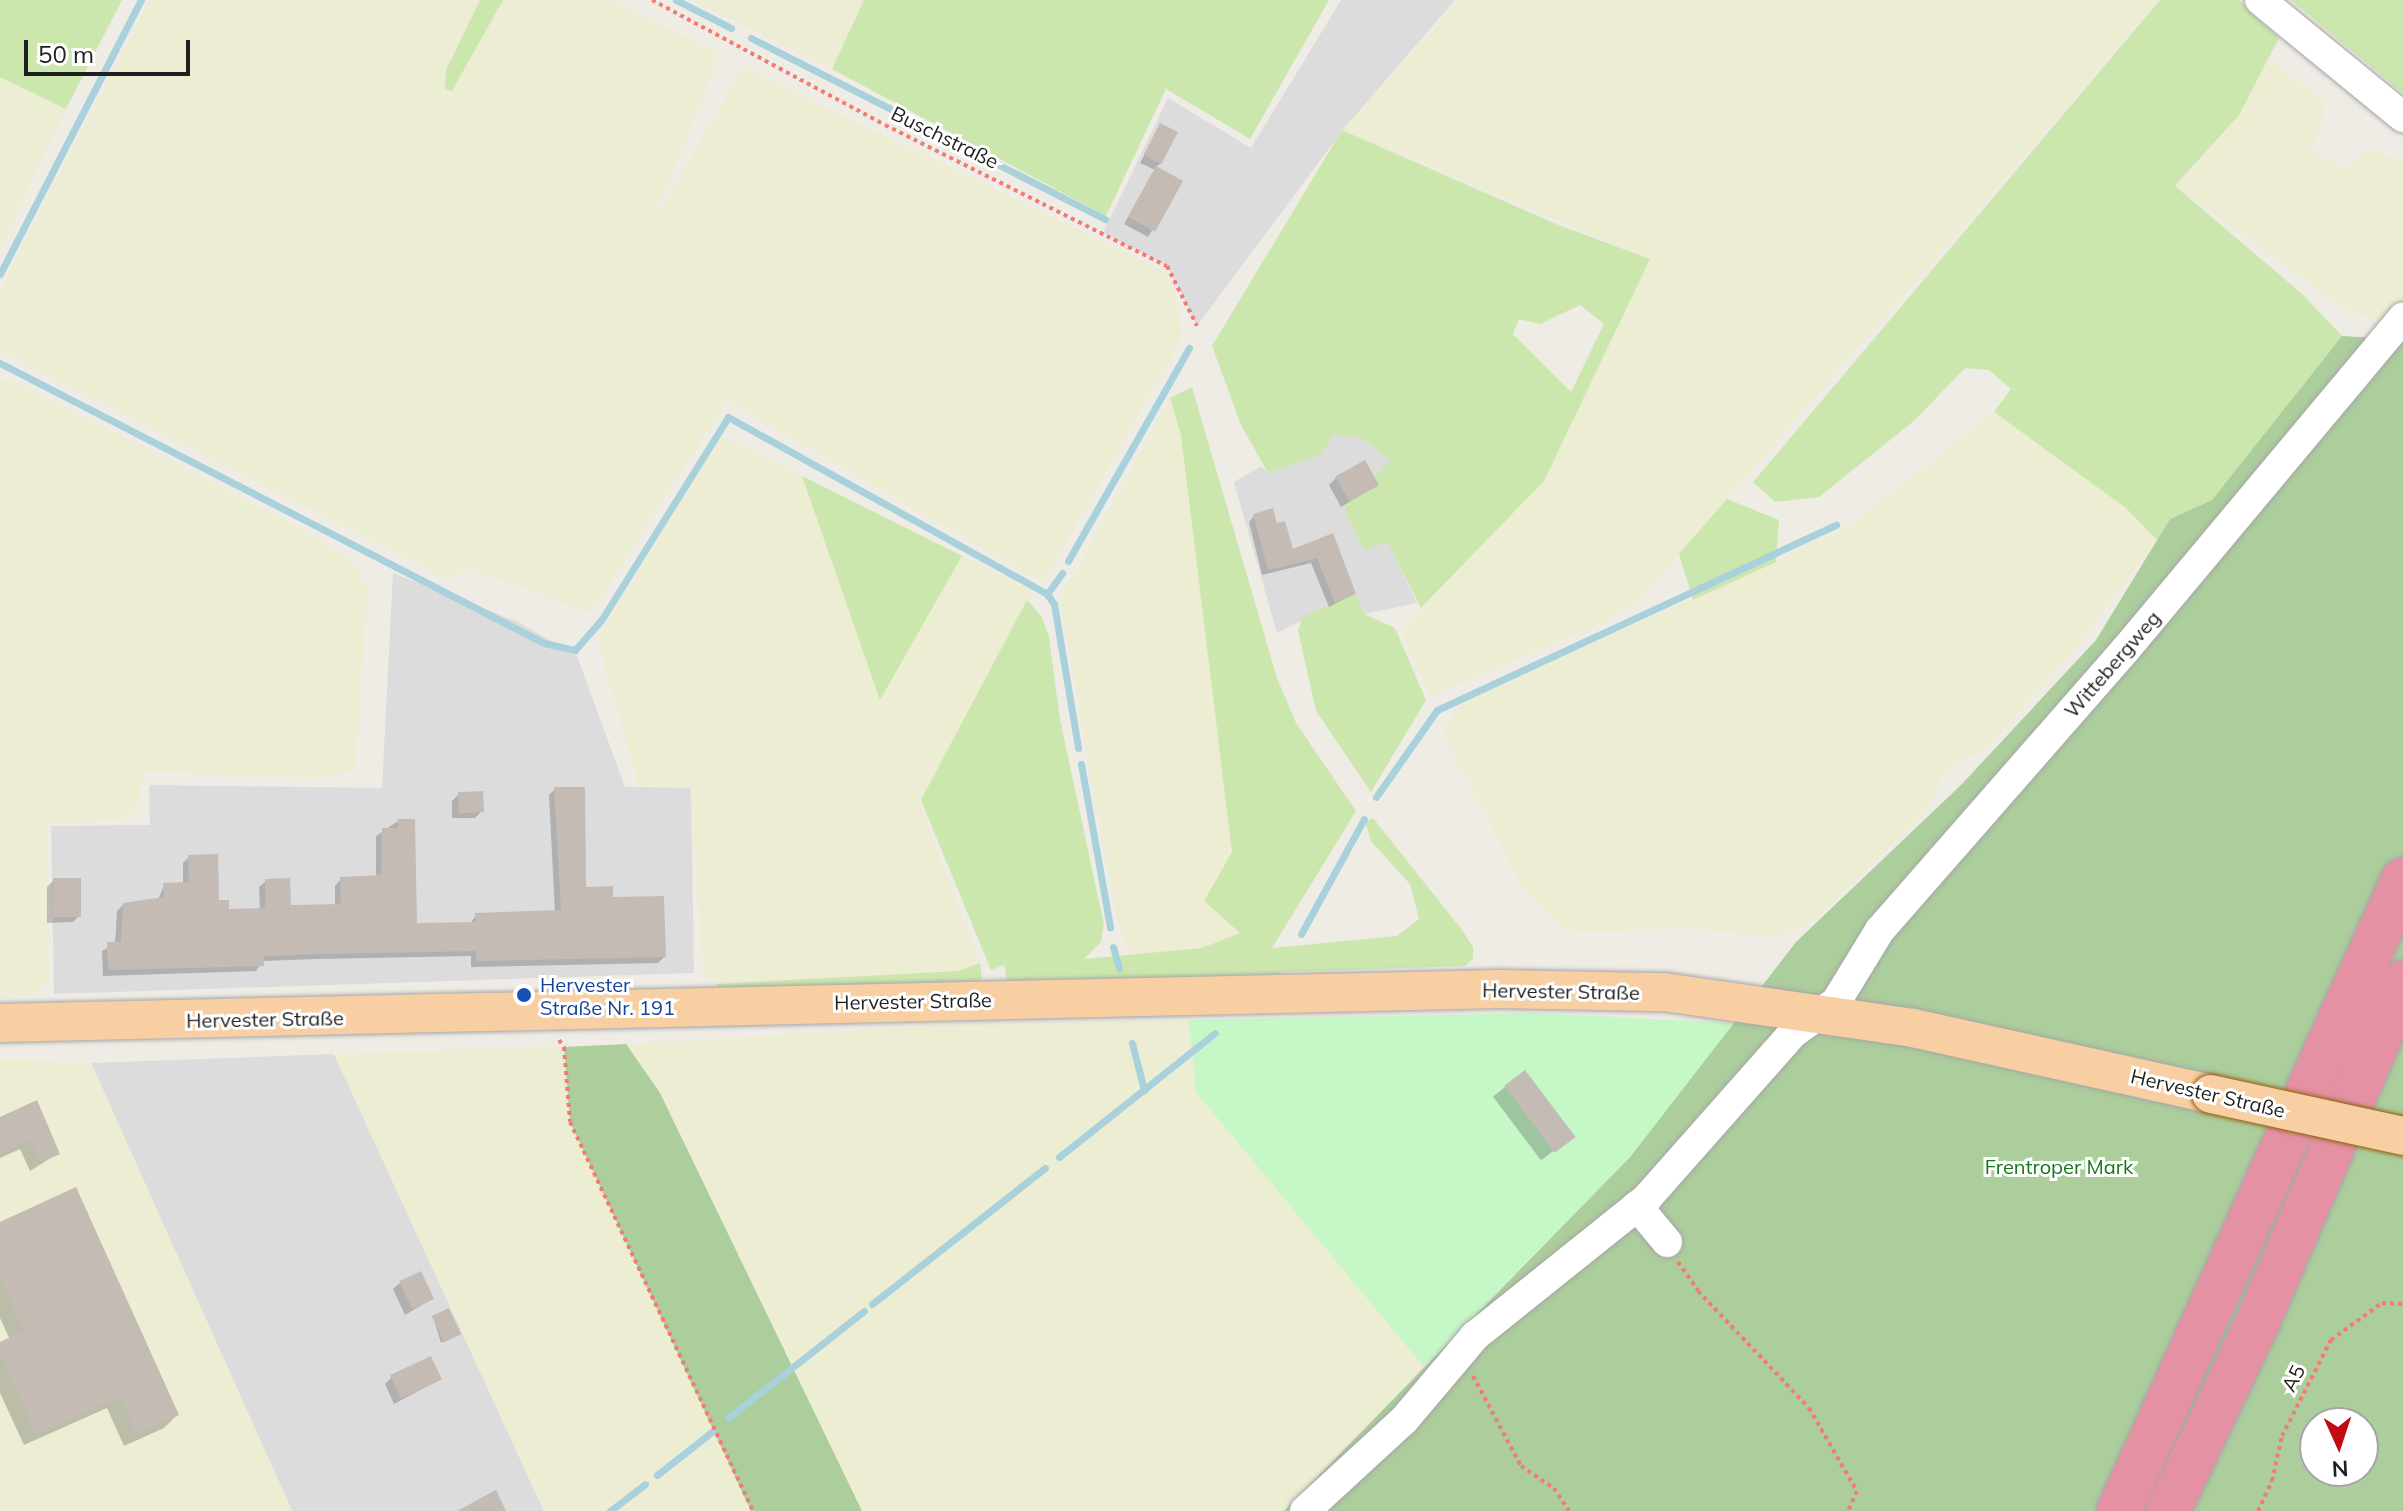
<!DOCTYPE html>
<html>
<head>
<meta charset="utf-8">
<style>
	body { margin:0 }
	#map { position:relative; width:2403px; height:1511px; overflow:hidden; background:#efece5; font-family:Mulish,sans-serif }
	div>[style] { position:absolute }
	.residential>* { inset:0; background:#dddcdc }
	.farmland>* { inset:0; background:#ecedd2 }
	.grass>* { inset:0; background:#cce7ae }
	.forest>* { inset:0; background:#accd9c }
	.park>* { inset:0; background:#c5f7c7 }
	.shadow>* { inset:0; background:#0003; transform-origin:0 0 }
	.stream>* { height:7px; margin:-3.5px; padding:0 3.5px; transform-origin:3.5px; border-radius:3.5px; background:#a8d1db }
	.building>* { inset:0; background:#c4bbb5; transform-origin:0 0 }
	.path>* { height:4px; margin-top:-2px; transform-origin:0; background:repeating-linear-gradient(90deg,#f37b72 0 4px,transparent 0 8px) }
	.roads { filter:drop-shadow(0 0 2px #a6a6a6) drop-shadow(0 0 2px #a6a6a6) }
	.minor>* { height:30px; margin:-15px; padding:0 15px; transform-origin:15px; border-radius:15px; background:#fff }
	.major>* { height:38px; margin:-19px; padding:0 19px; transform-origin:19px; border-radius:19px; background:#f7cfa2 }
	.highway>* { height:44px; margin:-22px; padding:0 22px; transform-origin:22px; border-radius:22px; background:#e391a3 }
	.bridges { filter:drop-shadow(0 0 2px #935f07) drop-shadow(0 0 2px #935f07) }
	.major-bridge>* { height:38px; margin:-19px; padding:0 19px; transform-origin:19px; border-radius:19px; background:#f7cfa2 }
	.dots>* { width:22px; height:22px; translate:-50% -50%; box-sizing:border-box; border:4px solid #fff; border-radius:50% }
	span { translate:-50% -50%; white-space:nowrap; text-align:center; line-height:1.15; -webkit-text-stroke:6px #fff; paint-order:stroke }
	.street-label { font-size:20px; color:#1f1f1f }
	.transit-label { font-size:20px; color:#164399 }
	.left { translate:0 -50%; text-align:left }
	.park-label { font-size:20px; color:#117915 }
	.north { position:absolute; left:2299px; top:1407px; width:80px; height:80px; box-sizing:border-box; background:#fff; border:2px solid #a5a5a5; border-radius:50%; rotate:177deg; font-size:22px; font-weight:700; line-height:32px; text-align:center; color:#1f1f1f }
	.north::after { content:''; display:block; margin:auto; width:28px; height:36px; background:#c40911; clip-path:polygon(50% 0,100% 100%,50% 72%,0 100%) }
	.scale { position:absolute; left:24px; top:40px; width:166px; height:36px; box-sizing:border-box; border:4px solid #1f1f1f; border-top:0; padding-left:10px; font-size:24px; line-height:28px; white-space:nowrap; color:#1f1f1f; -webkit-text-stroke:6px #fff; paint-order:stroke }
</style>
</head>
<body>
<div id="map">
	<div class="residential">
		<i style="clip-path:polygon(1341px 0,1455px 0,1342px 131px,1197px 326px,1167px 266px,1103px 233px,1168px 98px,1251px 148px)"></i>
		<i style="clip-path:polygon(1332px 436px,1360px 437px,1392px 460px,1379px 485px,1349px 501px,1387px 540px,1417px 603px,1364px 614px,1355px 594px,1277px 633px,1234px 482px,1261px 466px,1269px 473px)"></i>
		<i style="clip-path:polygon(393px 573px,518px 622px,577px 656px,625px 787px,691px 787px,694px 973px,54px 994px,51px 826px,150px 825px,149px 785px,382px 788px)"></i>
		<i style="clip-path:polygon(334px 1054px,544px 1511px,292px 1511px,91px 1063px)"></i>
	</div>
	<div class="farmland">
		<i style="clip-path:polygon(150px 0,480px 0,446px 70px,452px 91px,503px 0,608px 0,720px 53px,652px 225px,743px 67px,1164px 272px,1177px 299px,1182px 338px,1043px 583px,727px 401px,591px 613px,466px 567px,449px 580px,0 351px,0 290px)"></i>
		<i style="clip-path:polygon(692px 0,864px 0,832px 69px)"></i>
		<i style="clip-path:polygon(1459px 0,2159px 0,1637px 603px,1601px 624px,1431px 696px,1401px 631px,1544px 481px,1650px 259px,1342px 130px)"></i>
		<i style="clip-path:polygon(2270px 59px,2326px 104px,2312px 152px,2349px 170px,2369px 148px,2403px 161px,2403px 299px,2383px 323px,2342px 307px,2175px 186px,2205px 157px)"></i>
		<i style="clip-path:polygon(0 77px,66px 109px,0 249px)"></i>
		<i style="clip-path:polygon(0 378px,25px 386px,309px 533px,350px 560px,368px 587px,355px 770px,314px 779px,145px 771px,135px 812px,119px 820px,47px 824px,49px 981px,36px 996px,0 997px)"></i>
		<i style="clip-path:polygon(1170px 398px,1181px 434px,1232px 852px,1204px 901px,1241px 933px,1202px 948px,1131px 955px,1116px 916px,1060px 599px)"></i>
		<i style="clip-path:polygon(1994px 412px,2126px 508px,2157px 540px,2069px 657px,1981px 752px,1960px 759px,1942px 777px,1929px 808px,1813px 922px,1778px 937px,1683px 928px,1574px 933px,1553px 920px,1519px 883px,1442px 731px,1462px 702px,1841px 532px)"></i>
		<i style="clip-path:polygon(722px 436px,802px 476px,880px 699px,962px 556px,1033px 592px,921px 800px,897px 743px,980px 963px,958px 971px,717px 984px,703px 975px,691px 788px,639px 787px,601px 652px,603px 629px)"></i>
		<i style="clip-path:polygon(1189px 1020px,1196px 1092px,1424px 1367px,1284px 1511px,862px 1511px,660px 1093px,626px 1044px,969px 1024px)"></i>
		<i style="clip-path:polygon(564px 1047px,570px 1122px,751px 1511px,544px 1511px,334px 1054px)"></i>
		<i style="clip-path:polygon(0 1059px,91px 1063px,292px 1511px,0 1511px)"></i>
	</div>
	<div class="grass">
		<i style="clip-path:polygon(0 0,122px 0,66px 109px,0 77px)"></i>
		<i style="clip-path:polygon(480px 0,503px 0,452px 91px,445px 89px,446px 70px)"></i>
		<i style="clip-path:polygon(864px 0,1329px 0,1250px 139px,1166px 89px,1106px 216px,832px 69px)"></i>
		<i style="clip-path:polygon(2160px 0,2239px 0,2279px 38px,2239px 115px,2175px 186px,2301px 293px,2342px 336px,2212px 500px,2170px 519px,2157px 540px,2126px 508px,1994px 412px,2011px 389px,1989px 370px,1965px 368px,1915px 420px,1819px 497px,1775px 502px,1753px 482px)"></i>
		<i style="clip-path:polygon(2291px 0,2403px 0,2403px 93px)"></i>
		<i style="clip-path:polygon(evenodd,1342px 130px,1556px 224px,1650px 259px,1544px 481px,1421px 608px,1387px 541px,1364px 550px,1345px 511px,1348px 501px,1379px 485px,1374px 477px,1391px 460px,1360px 437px,1332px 436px,1321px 454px,1268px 473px,1241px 425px,1212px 346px,1342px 130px,1580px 305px,1604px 324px,1571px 392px,1513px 334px,1519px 319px,1540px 324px,1580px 305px)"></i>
		<i style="clip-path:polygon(1192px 387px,1277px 678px,1296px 723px,1356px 811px,1272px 948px,1397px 936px,1419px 919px,1410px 884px,1371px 841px,1365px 822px,1373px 818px,1462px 930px,1473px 947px,1473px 959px,1465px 966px,1283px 972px,1266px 982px,1008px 987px,1004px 965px,991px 970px,921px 800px,1027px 600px,1042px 617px,1049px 637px,1060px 719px,1104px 925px,1101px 942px,1084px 959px,1202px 948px,1240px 933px,1204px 901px,1232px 852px,1181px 435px,1170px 398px)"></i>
		<i style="clip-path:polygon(802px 476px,962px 556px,880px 700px)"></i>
		<i style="clip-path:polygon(1727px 499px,1779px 520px,1776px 562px,1693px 600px,1679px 554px)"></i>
		<i style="clip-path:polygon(1356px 594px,1364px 614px,1395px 628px,1426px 700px,1371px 792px,1316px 711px,1298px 631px,1303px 616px)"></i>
		<i style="clip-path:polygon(980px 963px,982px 979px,966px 987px,717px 991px,717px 984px,958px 971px)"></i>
	</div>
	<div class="forest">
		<i style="clip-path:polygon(evenodd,2403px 334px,2403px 1511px,1284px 1511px,1630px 1157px,1796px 942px,1962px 784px,2096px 640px,2170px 519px,2212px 500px,2342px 336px,2398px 339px,2403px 334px,2315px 1423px,2363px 1423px,2363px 1471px,2315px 1471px,2315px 1423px)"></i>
		<i style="clip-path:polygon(626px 1044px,660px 1093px,862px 1511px,751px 1511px,570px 1122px,564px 1047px)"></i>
	</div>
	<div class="park">
		<i style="clip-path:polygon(1533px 1013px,1734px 1023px,1630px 1157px,1424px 1367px,1196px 1092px,1189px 1020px)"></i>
	</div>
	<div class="shadow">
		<i style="clip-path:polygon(1161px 126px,1161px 163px,1155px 168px,1181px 182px,1148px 237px,1124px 224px,1155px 170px,1140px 163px)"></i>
		<i style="clip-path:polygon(1336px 478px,1377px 485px,1341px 507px,1329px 485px)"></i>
		<i style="clip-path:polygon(1254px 516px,1291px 551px,1331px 535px,1354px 594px,1329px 607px,1311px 563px,1262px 575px,1249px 522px)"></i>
		<i style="clip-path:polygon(555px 789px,584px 889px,611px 899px,664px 957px,658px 963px,471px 967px,471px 956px,317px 959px,262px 961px,256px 971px,103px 976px,102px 951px,115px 944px,117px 911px,123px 905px,158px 900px,164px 885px,183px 884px,183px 863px,189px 857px,227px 911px,260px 910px,259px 887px,266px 881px,289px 907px,335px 906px,335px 886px,341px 879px,376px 878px,376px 836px,398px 821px,415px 925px,470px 924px,476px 915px,555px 913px,549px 795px)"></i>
		<i style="clip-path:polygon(459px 794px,482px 811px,475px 818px,452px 818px,452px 801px)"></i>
		<i style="clip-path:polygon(54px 880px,80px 915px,73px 922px,47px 923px,47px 887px)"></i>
		<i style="left:1524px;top:1073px;width:80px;height:39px;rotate:53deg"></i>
		<i style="clip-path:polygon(0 1119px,57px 1154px,30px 1171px,20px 1149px,0 1158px)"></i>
		<i style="clip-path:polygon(0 1224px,177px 1415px,164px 1428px,124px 1446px,107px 1408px,24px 1445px,0 1393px,0 1344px,10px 1340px,0 1318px)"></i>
		<i style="clip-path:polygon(400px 1283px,432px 1299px,405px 1315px,393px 1289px)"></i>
		<i style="clip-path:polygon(433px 1317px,456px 1336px,441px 1343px)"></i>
		<i style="clip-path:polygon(392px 1377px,439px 1380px,394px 1404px,385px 1384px)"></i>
	</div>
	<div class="stream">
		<i style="left:676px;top:0;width:62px;rotate:27deg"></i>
		<i style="left:751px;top:38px;width:219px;rotate:26.9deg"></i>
		<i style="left:970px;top:150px;width:152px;rotate:27.1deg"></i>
		<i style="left:0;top:274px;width:308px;rotate:-62.8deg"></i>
		<i style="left:0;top:363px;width:612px;rotate:27.24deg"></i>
		<i style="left:544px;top:643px;width:32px;rotate:13deg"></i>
		<i style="left:575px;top:650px;width:41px;rotate:-48.9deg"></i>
		<i style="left:602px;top:619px;width:238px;rotate:-58deg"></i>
		<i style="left:728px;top:417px;width:365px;rotate:29deg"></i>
		<i style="left:1047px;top:594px;width:12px;rotate:55deg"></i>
		<i style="left:1054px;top:604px;width:146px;rotate:80.5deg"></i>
		<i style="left:1068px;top:561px;width:245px;rotate:-60.4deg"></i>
		<i style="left:1047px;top:594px;width:26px;rotate:-54deg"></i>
		<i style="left:1081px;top:764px;width:166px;rotate:79.9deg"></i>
		<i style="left:1376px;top:797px;width:106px;rotate:-55deg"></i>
		<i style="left:1437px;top:710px;width:440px;rotate:-24.9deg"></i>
		<i style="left:1301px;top:934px;width:131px;rotate:-61.3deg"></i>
		<i style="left:1113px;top:947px;width:22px;rotate:74deg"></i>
		<i style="left:1132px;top:1043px;width:49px;rotate:75.7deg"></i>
		<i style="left:1059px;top:1157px;width:199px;rotate:-38.5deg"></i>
		<i style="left:872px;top:1304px;width:220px;rotate:-38.2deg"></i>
		<i style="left:728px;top:1418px;width:173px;rotate:-38.2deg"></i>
		<i style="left:657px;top:1475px;width:71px;rotate:-38.2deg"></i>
		<i style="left:610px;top:1511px;width:44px;rotate:-37.6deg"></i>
	</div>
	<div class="building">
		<i style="left:1160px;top:123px;width:20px;height:36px;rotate:27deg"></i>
		<i style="left:1156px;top:166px;width:31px;height:58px;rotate:29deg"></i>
		<i style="left:1365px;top:460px;width:29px;height:34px;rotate:61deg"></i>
		<i style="clip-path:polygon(1273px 508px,1277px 523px,1285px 521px,1293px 549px,1333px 533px,1356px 594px,1335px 603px,1317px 558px,1268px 570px,1253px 514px)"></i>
		<i style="clip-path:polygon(554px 787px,585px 787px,586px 887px,613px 886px,613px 897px,664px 896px,666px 957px,476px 961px,476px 951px,324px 954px,264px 956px,264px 966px,108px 970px,107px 942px,121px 942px,123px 903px,164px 897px,163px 883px,189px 882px,188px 855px,218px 854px,219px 900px,229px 900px,229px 909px,265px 908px,265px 879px,290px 878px,291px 905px,341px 904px,340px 877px,381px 875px,382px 828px,398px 828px,398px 819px,415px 819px,417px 923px,476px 922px,475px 913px,561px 910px)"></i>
		<i style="left:483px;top:791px;width:21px;height:25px;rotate:87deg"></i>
		<i style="left:53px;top:878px;width:28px;height:39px"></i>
		<i style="left:1525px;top:1070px;width:84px;height:26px;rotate:53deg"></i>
		<i style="clip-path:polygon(37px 1100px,60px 1154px,41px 1162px,31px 1139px,0 1154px,0 1117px)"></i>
		<i style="clip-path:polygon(76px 1187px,179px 1415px,137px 1435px,120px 1397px,36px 1434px,0 1354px,0 1342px,24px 1331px,0 1278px,0 1222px)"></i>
		<i style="left:421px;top:1271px;width:31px;height:24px;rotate:65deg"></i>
		<i style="left:449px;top:1308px;width:29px;height:19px;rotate:65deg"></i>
		<i style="left:431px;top:1356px;width:26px;height:45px;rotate:65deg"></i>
		<i style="clip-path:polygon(496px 1490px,506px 1511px,457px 1511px)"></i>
	</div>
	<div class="path">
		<i style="left:652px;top:0;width:264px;rotate:28.2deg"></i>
		<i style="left:885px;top:125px;width:315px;rotate:26.6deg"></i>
		<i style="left:1167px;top:266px;width:67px;rotate:63.4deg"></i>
		<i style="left:559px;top:1040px;width:9px;rotate:54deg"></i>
		<i style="left:564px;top:1047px;width:75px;rotate:85.4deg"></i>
		<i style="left:570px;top:1122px;width:430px;rotate:64.8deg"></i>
		<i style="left:1678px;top:1262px;width:35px;rotate:55deg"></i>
		<i style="left:1698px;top:1291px;width:161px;rotate:46.5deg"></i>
		<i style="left:1809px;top:1408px;width:96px;rotate:60deg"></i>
		<i style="left:1857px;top:1491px;width:22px;rotate:114deg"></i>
		<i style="left:1473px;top:1376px;width:102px;rotate:61.9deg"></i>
		<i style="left:1521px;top:1466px;width:40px;rotate:34deg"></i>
		<i style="left:1554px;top:1488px;width:27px;rotate:57deg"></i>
		<i style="left:2258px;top:1511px;width:33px;rotate:-65deg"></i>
		<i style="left:2272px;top:1481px;width:46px;rotate:-77.5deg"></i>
		<i style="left:2282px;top:1436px;width:108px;rotate:-63deg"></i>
		<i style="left:2331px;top:1340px;width:63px;rotate:-36deg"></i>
		<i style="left:2382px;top:1303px;width:21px;rotate:3deg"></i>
	</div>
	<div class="roads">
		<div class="minor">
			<i style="left:2260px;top:0;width:185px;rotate:39.3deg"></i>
			<i style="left:1637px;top:1206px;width:47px;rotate:50.2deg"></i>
			<i style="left:1305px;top:1511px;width:134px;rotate:-42.6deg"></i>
			<i style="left:1404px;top:1420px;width:110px;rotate:-49.8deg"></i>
			<i style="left:1475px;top:1336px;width:221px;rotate:-38.7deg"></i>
			<i style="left:1647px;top:1198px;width:220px;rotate:-48.5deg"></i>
			<i style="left:1793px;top:1033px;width:53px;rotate:-35.8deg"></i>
			<i style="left:1836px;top:1002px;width:84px;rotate:-58.6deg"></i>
			<i style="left:1880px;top:930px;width:373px;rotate:-48.8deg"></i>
			<i style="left:2126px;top:649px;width:432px;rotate:-50.1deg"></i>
		</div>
		<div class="major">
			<i style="left:0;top:1023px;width:1501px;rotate:-1.3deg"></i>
			<i style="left:1501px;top:989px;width:163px;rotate:1.1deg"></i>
			<i style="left:1664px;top:992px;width:252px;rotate:8.2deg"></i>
			<i style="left:1913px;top:1028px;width:305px;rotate:12.5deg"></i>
		</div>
		<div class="highway">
			<i style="left:2119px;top:1511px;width:692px;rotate:-65.77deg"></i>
			<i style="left:2168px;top:1511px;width:203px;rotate:-64.6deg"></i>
			<i style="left:2255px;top:1328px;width:376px;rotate:-66.8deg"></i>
		</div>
	</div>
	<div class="bridges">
		<div class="major-bridge">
			<i style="left:2211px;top:1094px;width:197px;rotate:12.3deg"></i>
		</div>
	</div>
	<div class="dots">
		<i style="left:524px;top:995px;background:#1a4fb4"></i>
	</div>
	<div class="street-label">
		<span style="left:945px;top:137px;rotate:26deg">Buschstraße</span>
		<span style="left:2112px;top:664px;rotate:-49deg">Wittebergweg</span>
		<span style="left:1561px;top:991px;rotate:1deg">Hervester Straße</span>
		<span style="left:913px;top:1001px;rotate:-1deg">Hervester Straße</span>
		<span style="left:265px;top:1019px;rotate:-1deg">Hervester Straße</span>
		<span style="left:2208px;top:1093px;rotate:13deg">Hervester Straße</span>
		<span style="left:2293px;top:1378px;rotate:-63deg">A5</span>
	</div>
	<div class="transit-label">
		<span class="left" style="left:540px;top:996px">Hervester<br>Straße Nr. 191</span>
	</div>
	<div class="park-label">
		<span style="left:2059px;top:1166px">Frentroper Mark</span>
	</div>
	<div class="north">N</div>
	<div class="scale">50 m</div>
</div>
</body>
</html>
